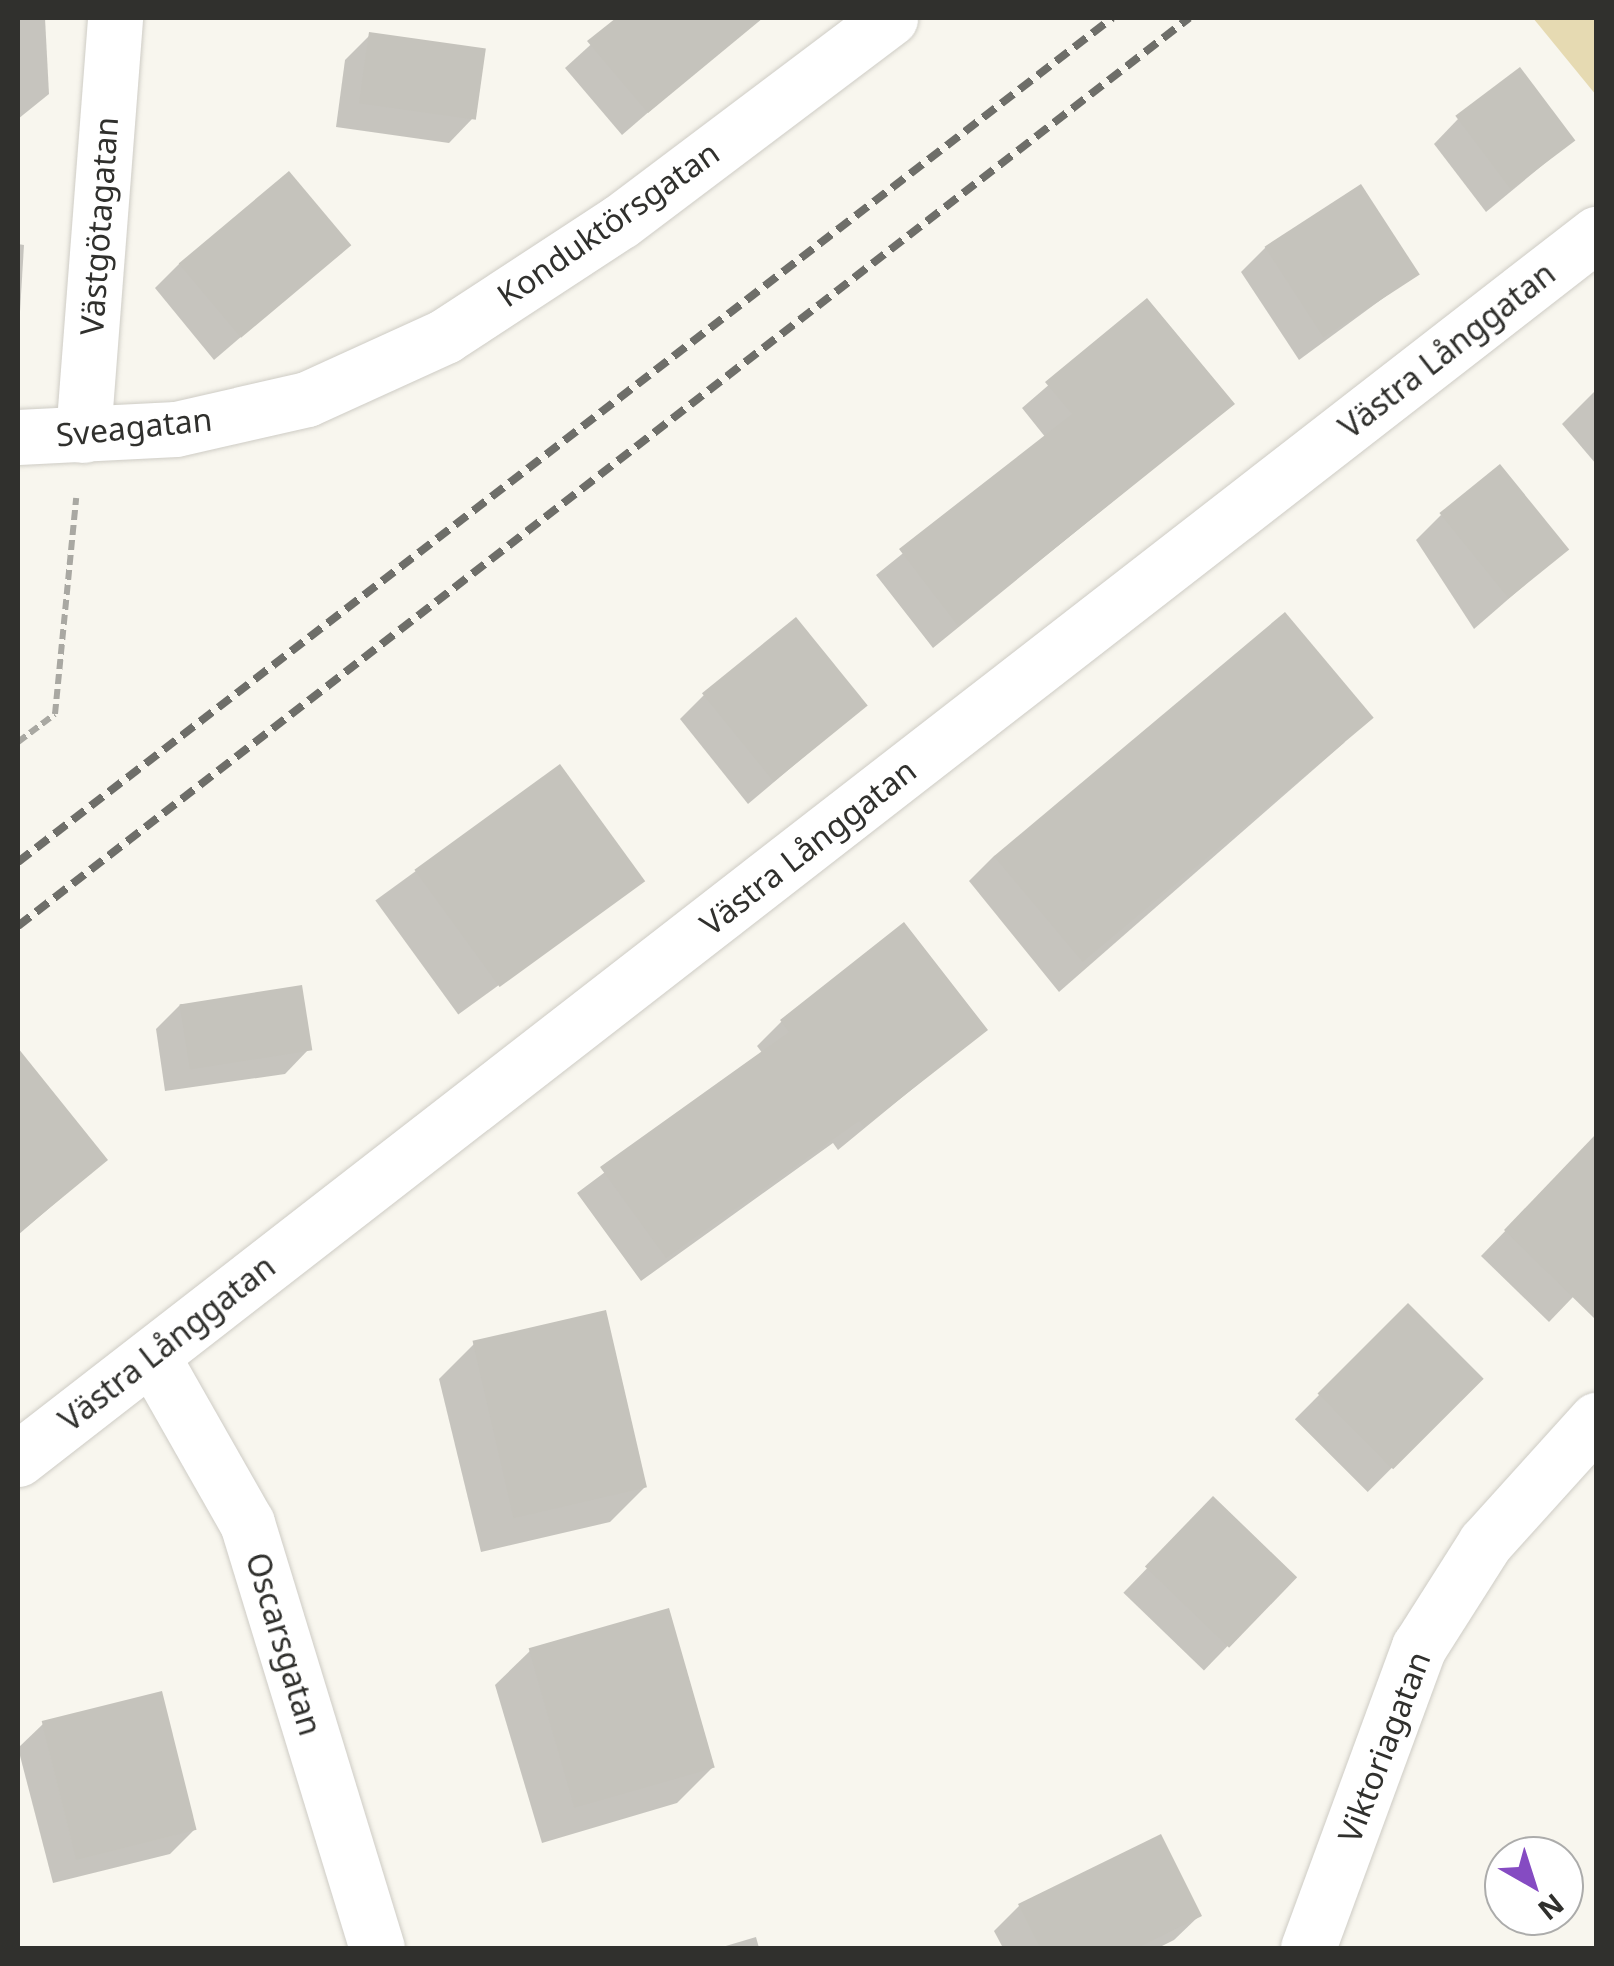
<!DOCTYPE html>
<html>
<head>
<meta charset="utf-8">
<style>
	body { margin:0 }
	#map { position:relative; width:1614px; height:1966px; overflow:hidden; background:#f8f6ee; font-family:"Noto Sans",sans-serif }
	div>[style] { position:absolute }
	.green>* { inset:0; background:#e6dab2 }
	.shadow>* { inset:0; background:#0003; transform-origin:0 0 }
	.building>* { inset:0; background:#c5c3bc; transform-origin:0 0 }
	.path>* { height:6px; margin-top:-3px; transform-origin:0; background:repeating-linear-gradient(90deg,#a9a8a2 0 10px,transparent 0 15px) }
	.roads { filter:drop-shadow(0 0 2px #ceccc5) drop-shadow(0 0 2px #ceccc5) }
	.street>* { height:55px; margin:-27.5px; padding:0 27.5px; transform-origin:27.5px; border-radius:27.5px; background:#fff }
	.secondary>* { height:55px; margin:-27.5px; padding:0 27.5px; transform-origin:27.5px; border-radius:27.5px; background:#fff }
	.rail>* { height:8px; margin-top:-4px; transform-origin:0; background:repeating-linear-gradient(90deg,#6e6e69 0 15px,transparent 0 23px) }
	span { translate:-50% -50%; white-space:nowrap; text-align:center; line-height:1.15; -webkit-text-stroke:10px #fff; paint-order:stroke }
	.street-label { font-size:32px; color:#30302d }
	.frame { position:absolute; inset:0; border:20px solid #30302d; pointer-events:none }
	.north { position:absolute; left:1484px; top:1836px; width:100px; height:100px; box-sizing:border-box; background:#fff; border:2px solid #acacab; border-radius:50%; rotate:141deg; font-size:28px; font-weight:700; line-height:40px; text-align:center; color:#30302d }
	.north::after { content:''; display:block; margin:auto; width:35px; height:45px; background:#854bc2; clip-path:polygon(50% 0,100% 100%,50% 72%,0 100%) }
</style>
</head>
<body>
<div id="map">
	<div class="green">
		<i style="clip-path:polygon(1533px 18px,1596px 18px,1596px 95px)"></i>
	</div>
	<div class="shadow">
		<i style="clip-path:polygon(18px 18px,45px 18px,49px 94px,18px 119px)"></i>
		<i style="clip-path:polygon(620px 18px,702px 18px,725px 46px,622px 135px,565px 68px)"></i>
		<i style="clip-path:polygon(370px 35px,473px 118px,449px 143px,336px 127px,345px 60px)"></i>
		<i style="clip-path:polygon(1458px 119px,1573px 140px,1486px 212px,1434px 144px)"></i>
		<i style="clip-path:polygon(18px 244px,24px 245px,18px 346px)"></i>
		<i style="clip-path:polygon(347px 246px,214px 360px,155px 288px,179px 264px)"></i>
		<i style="clip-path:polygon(1266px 247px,1416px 274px,1299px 360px,1241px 272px)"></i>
		<i style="clip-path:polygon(1146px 301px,1232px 404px,933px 648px,876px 575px,1046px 438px,1022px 408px)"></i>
		<i style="clip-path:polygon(1596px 390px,1596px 464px,1562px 424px)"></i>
		<i style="clip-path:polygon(1441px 515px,1565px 550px,1474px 629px,1416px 540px)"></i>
		<i style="clip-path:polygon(704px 695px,865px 705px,748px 804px,680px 719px)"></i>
		<i style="clip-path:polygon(1345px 742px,1059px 992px,969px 881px,994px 856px)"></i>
		<i style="left:559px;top:767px;width:141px;height:227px;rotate:54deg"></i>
		<i style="clip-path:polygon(904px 926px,984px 1030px,838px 1150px,833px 1143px,641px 1281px,577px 1193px,763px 1054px,757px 1046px,781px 1022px)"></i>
		<i style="clip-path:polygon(181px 1004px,309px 1049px,285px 1074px,165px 1091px,156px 1029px)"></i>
		<i style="clip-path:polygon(42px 1083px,105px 1160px,18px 1235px,18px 1103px)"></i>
		<i style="clip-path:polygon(1596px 1137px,1596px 1273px,1549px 1322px,1481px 1256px)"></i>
		<i style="left:1408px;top:1306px;width:103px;height:160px;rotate:45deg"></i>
		<i style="clip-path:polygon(475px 1343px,646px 1486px,610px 1522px,481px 1552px,439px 1379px)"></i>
		<i style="left:1213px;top:1500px;width:112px;height:129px;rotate:44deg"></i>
		<i style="clip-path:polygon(531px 1650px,713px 1767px,677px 1803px,542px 1843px,495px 1685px)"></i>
		<i style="clip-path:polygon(43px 1724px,195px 1829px,170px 1854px,53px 1883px,18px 1748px)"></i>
		<i style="clip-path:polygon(1160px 1837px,1199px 1916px,1174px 1940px,1158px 1948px,1003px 1948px,994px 1931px,1019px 1906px)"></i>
		<i style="clip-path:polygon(756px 1937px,759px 1948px,719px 1948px)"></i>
	</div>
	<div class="building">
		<i style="clip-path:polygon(616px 18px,763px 18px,648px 113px,587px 41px)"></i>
		<i style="left:369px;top:32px;width:118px;height:72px;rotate:8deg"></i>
		<i style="left:1520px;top:67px;width:92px;height:81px;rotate:53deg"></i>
		<i style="left:289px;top:171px;width:97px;height:144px;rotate:50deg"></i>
		<i style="left:1361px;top:184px;width:108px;height:115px;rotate:57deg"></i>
		<i style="clip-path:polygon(1147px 298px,1235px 404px,958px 626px,899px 549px,1072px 414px,1045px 382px)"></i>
		<i style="left:1500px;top:464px;width:110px;height:78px;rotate:51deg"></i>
		<i style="left:1285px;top:612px;width:138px;height:380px;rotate:50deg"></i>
		<i style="left:796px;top:617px;width:114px;height:121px;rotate:51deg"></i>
		<i style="left:560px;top:764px;width:145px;height:180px;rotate:54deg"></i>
		<i style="clip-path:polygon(904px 922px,988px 1030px,864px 1127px,859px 1121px,666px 1258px,600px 1167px,789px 1032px,780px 1020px)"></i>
		<i style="left:302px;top:985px;width:66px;height:124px;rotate:81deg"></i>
		<i style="clip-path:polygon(18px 1048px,108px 1160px,18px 1234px)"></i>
		<i style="clip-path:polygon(1596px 1134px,1596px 1320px,1504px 1230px)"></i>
		<i style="left:1408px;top:1303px;width:107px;height:128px;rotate:45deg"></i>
		<i style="left:606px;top:1310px;width:182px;height:137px;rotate:77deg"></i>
		<i style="left:1213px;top:1496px;width:117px;height:98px;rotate:44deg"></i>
		<i style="left:669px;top:1608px;width:166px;height:146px;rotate:74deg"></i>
		<i style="left:162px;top:1691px;width:143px;height:124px;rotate:76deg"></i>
		<i style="clip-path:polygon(1161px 1834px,1202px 1916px,1137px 1948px,1040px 1948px,1018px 1904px)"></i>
	</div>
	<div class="path">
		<i style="left:18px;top:742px;width:46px;rotate:-37.1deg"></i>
		<i style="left:55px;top:714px;width:217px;rotate:-84.4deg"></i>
	</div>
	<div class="roads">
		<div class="street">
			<i style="left:83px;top:435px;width:418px;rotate:-85.6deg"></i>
			<i style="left:152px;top:1356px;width:192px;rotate:60.4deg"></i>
			<i style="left:247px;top:1523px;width:444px;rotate:73deg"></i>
			<i style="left:18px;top:1459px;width:1998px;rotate:-37.82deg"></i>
		</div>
		<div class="secondary">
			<i style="left:18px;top:437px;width:158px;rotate:-2.9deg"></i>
			<i style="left:176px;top:429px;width:134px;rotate:-12.9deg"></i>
			<i style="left:307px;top:399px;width:152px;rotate:-24.5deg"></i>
			<i style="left:445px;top:336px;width:210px;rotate:-33.2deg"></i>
			<i style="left:621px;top:221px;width:337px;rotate:-37deg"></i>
			<i style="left:1308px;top:1948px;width:321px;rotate:-69.8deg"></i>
			<i style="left:1419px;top:1647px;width:123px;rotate:-57.6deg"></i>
			<i style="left:1485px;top:1543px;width:166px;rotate:-47.9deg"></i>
		</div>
	</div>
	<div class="rail">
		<i style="left:18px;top:862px;width:1382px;rotate:-37.65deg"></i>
		<i style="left:18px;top:926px;width:1482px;rotate:-37.79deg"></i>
	</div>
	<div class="street-label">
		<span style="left:608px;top:224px;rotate:-35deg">Konduktörsgatan</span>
		<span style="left:99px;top:226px;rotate:-86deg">Västgötagatan</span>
		<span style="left:1447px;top:350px;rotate:-38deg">Västra Långgatan</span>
		<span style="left:134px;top:427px;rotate:-6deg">Sveagatan</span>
		<span style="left:808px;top:847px;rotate:-38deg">Västra Långgatan</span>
		<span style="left:167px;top:1343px;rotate:-38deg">Västra Långgatan</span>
		<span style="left:284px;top:1644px;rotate:73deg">Oscarsgatan</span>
		<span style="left:1384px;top:1747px;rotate:-69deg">Viktoriagatan</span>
	</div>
	<div class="frame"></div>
	<div class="north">N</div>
</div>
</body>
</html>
